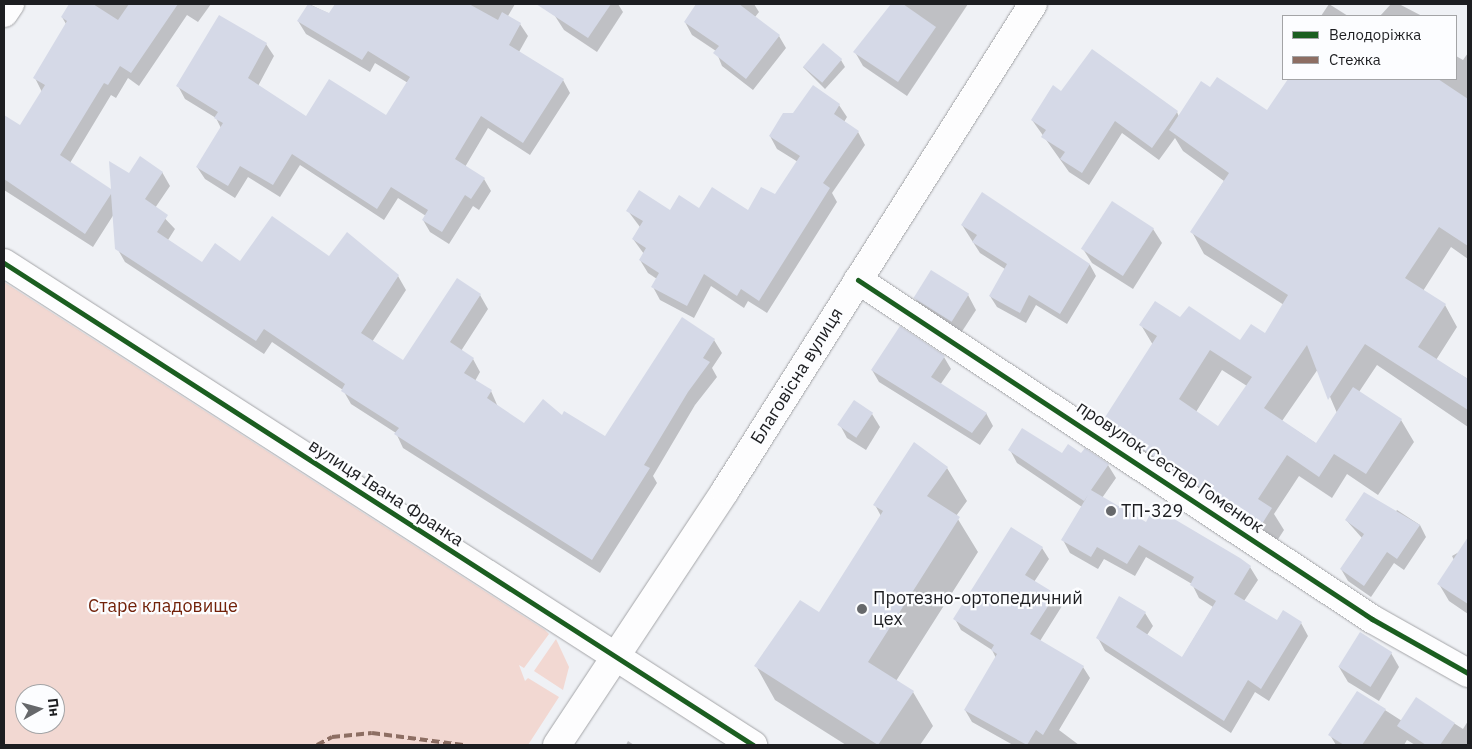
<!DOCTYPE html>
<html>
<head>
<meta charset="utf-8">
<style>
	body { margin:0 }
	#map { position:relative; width:1472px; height:749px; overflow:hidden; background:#eff1f5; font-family:"IBM Plex Sans",sans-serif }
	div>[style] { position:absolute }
	.green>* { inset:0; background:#f2d8d2 }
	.shadow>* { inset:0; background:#0003 }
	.building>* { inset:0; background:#d5d9e7; transform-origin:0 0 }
	.roads { filter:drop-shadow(0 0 1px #a4a5a8) drop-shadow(0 0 1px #a4a5a8) }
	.street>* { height:28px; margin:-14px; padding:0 14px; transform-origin:14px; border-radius:14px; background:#fdfdfe }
	.secondary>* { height:28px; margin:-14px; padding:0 14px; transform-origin:14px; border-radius:14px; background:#fdfdfe }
	.quiet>* { height:4px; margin-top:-2px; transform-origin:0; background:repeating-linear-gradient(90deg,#8d6e63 0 8px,transparent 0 12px) }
	.cycleway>* { height:5px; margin:-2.5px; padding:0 2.5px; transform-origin:2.5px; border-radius:2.5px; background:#1b5e20 }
	.dots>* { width:14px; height:14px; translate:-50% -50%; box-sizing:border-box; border:2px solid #fcfdff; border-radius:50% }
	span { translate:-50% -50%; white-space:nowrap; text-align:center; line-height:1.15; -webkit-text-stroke:4.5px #fcfdff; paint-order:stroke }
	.street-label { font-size:18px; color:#1d1e21 }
	.poi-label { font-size:18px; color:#1d1e21 }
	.left { translate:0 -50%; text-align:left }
	.park-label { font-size:18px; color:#72220a }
	.frame { position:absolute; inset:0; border:5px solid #1d1e21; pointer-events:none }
	.legend { position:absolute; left:1282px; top:15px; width:175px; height:65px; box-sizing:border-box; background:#fcfdff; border:1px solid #a3a4a6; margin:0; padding:6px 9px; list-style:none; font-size:15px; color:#1d1e21 }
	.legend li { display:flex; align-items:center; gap:10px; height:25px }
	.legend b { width:25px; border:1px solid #a3a4a6 }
	.north { position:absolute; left:15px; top:684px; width:50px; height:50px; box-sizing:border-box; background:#fcfdff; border:1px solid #a3a4a6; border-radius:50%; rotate:83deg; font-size:14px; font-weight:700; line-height:20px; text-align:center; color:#1d1e21 }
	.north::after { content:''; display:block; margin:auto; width:18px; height:22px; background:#66686b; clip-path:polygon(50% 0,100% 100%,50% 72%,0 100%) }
</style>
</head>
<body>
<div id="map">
	<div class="green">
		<i style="clip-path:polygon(evenodd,4px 282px,545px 630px,549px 634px,524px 668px,519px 665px,525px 681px,528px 678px,559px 697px,528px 745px,4px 745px,4px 282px,25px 694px,55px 694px,55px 724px,25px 724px,25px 694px)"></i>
		<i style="clip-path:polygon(556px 639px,569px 667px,563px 690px,534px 671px)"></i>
	</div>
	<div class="shadow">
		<i style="clip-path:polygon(71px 4px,211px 4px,198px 22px,187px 15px,139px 86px,128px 78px,116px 98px,111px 95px,70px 163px,112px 192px,130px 175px,162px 172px,170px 186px,155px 208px,175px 229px,168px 240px,202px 263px,330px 258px,398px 276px,406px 290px,372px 342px,404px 362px,457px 280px,480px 295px,488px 309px,461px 351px,473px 359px,480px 372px,475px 381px,491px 391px,498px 407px,524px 424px,563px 417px,606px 438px,714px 340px,722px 353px,712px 368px,717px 377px,695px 405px,653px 476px,657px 483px,600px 573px,403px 448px,396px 433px,351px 404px,343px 390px,272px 342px,264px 354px,125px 262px,117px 248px,114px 214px,93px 247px,4px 190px,4px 116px,21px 127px,42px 92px,35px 78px,66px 24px,62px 17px)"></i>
		<i style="clip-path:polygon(309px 4px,330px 14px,336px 4px,515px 4px,508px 16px,520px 24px,528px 36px,519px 52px,563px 80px,570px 93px,530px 155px,488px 128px,465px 167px,484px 179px,491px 191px,479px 210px,473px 206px,449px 244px,430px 232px,423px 220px,426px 216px,398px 198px,384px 220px,300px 165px,280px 197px,248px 177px,235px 198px,205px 179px,197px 167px,221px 128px,216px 118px,185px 99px,178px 86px,266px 44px,274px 56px,258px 86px,306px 118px,386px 117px,408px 83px,375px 63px,370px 72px,306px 34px,298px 21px)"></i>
		<i style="clip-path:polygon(563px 4px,618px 4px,623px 12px,597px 52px,564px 30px,555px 16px)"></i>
		<i style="clip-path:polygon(697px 4px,754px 4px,759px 12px,755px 17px,779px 36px,786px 48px,753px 90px,722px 66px,716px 51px,692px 35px,685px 22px)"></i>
		<i style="clip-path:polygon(892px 4px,968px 4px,907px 96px,863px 66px,855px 52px)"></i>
		<i style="clip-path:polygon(1329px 4px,1348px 16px,1321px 16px)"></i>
		<i style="clip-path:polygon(1391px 4px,1399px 4px,1422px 16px,1380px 16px)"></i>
		<i style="clip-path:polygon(evenodd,1468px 53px,1468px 259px,1451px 247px,1423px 291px,1445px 305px,1457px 327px,1436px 360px,1468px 379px,1468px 427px,1377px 365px,1359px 392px,1401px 420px,1414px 442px,1378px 495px,1347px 474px,1332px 498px,1299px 476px,1274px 514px,1284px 530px,1273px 547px,1116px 444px,1104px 422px,1153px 345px,1141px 325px,1180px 319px,1240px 342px,1265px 335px,1284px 305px,1204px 254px,1192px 232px,1224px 181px,1183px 151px,1175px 138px,1159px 160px,1122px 133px,1089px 185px,1069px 172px,1032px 120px,1062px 92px,1177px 112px,1179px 117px,1210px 88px,1268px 112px,1290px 79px,1456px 79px,1456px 56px,1463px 60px,1468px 53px,1318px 369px,1337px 413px,1317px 444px,1282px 421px,1318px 369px,1468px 53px,1222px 370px,1247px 386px,1218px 428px,1196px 412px,1222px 370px)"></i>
		<i style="clip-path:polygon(841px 60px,845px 67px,825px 89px,803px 67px)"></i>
		<i style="clip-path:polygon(839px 105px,847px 117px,844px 122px,858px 132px,865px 145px,832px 193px,837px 202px,767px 313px,748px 301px,744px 308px,711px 286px,694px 318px,660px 300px,653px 287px,657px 279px,648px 273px,640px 260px,644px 254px,633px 239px,640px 227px,628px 211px,749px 212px,776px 196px,798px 162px,777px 149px,770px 136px,794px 114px)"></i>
		<i style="clip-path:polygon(982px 194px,1090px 265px,1096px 276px,1067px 324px,1036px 305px,1026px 323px,997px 307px,990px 296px,1005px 269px,980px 253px,962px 225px)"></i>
		<i style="clip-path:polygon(1153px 229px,1162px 243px,1133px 289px,1092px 263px,1083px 249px)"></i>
		<i style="clip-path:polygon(968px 295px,976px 310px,959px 336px,923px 312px,915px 298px)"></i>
		<i style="clip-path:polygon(944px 357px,951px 369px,940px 385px,986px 413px,993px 426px,980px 445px,879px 382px,872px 370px)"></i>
		<i style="clip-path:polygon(872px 414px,880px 427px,866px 450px,847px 438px,840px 425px)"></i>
		<i style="clip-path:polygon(1010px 450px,1082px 455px,1085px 450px,1108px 465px,1116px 478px,1102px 498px,1146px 523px,1250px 567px,1258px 580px,1244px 601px,1277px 622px,1301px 623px,1308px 636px,1269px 701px,1255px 692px,1231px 733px,1105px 651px,1098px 638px,1120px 597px,1145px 613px,1153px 626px,1147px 635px,1182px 658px,1213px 607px,1199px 598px,1192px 584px,1146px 557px,1135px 576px,1104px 559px,1098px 569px,1070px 553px,1063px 540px,1082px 507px,1017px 463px)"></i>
		<i style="clip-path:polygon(947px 468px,967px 501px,956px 516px,978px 552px,896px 681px,913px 692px,933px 726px,920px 745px,846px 745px,775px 700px,756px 666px,820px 614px,881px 516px,875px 505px)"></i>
		<i style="clip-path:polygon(1397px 510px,1420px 525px,1426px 537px,1404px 570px,1394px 563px,1371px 597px,1348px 581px,1341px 569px,1362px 538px,1346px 520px,1394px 514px)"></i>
		<i style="clip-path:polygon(1468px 547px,1468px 614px,1449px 601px,1439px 584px,1454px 560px,1452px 556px)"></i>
		<i style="clip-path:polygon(1042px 548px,1049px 559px,1034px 582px,1055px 595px,1062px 606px,1040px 641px,1083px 667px,1090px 678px,1059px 730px,1079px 745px,1013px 745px,972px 722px,965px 710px,996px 658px,992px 650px,961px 630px,955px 619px)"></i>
		<i style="clip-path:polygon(1391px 653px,1399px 667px,1379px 701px,1348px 682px,1339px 667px)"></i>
		<i style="clip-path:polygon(1357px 692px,1402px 721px,1416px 699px,1463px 729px,1468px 721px,1468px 745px,1415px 745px,1407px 740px,1404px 745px,1336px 745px,1330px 735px)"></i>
		<i style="clip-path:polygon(628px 741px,634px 745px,626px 745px)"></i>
	</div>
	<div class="building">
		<i style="clip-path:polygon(69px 4px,93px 4px,118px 20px,129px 4px,178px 4px,131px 73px,120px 66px,108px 85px,104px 83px,60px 155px,111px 189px,109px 161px,129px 173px,140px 156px,163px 172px,145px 199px,168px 215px,157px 232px,202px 262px,215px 243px,240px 261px,272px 216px,329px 256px,347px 232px,399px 275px,361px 333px,403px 360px,457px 278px,481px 294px,450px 342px,474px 358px,464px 373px,492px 390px,487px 398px,524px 423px,543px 399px,562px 415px,564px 411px,605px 436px,682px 317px,715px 339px,703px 358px,710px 362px,688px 392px,644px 465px,650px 468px,592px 560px,394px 434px,399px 428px,341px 391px,345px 384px,264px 329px,256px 341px,115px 249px,111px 194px,85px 234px,4px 179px,4px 115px,20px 125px,45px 85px,33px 78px,67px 21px,61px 17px)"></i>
		<i style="clip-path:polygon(308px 4px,329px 13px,335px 4px,469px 4px,498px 20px,502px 12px,521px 23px,509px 45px,564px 79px,523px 143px,481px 116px,455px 159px,485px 178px,471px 199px,465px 195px,442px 232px,422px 220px,428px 210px,391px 187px,377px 209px,292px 154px,273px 185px,240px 166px,228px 186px,196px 167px,223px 123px,214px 118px,218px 112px,176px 86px,219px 15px,267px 43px,248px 78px,306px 116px,329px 79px,386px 115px,410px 77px,368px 51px,362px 60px,297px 21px)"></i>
		<i style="clip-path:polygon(536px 4px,611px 4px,588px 38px)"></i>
		<i style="clip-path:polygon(696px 4px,739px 4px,780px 35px,746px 79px,713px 53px,719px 46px,684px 22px)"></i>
		<i style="clip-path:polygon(891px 4px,903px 4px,936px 27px,898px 82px,853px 52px)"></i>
		<i style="left:823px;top:43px;width:25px;height:31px;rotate:40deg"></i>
		<i style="clip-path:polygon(1092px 49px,1178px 111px,1152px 148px,1115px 121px,1082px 173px,1060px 159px,1065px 152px,1041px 137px,1046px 130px,1031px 120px,1053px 85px,1061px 91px)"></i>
		<i style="clip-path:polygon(evenodd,1217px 77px,1267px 110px,1288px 79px,1438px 79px,1468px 99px,1468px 246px,1439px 227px,1405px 278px,1446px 304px,1418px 347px,1468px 379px,1468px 410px,1365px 344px,1328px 400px,1307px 345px,1264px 408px,1316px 443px,1353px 387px,1402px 419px,1366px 474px,1334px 454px,1319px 477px,1287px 455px,1258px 499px,1272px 508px,1260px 527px,1102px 422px,1157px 336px,1139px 325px,1155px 301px,1180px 317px,1189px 306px,1240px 340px,1251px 324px,1265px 333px,1288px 295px,1190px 232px,1229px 173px,1169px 130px,1201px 81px,1210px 87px,1217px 77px,1210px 350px,1252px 377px,1218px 426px,1179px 399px,1210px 350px)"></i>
		<i style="clip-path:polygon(813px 85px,840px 104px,834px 114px,859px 131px,823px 183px,830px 188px,759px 301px,741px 289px,737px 296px,704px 274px,687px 306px,651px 287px,659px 273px,639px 260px,646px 248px,632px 239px,643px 221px,626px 211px,639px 190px,670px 210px,679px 195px,699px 208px,712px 187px,748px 210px,761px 187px,775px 194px,800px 156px,769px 136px,783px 113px,793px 113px)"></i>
		<i style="clip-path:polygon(982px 192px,1090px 264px,1060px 314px,1029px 295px,1020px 313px,989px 296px,1007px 264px,972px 242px,977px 235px,961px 225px)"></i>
		<i style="left:1112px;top:201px;width:50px;height:57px;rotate:33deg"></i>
		<i style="left:931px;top:270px;width:45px;height:33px;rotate:32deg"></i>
		<i style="clip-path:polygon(900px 326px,945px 356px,931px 377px,987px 413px,972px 433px,871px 370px)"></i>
		<i style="left:854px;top:400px;width:23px;height:30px;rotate:34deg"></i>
		<i style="clip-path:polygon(1022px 428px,1062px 453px,1068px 444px,1081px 453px,1085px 448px,1109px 464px,1091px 490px,1146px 522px,1154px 507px,1240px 558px,1251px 566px,1234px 594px,1277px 620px,1283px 610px,1302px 622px,1261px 689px,1248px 680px,1224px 721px,1096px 638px,1119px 596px,1146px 612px,1136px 627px,1182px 657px,1216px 601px,1190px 585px,1194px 577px,1139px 545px,1127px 564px,1097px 547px,1091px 557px,1061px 540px,1088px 495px,1084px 501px,1008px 450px)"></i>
		<i style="clip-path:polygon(914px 442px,948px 467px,927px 496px,960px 517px,868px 662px,914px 691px,878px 745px,754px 666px,800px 600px,819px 612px,883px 511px,873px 505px)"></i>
		<i style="clip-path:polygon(1364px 492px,1420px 525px,1397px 559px,1387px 552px,1364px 586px,1340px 569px,1364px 534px,1345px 520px)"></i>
		<i style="clip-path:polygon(1011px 527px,1043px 547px,1025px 575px,1056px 594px,1030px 634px,1084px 666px,1043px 735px,1036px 730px,1027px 745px,964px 710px,997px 654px,991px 650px,994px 645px,953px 619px)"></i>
		<i style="clip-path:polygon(1468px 537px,1468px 604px,1437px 584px)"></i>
		<i style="left:1360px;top:632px;width:38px;height:41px;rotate:32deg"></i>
		<i style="clip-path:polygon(1357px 691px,1386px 709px,1362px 745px,1344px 745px,1328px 735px)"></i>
		<i style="clip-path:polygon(1416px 697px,1455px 723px,1440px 745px,1426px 745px,1397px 726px)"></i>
	</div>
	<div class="roads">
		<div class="street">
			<i style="left:4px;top:263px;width:891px;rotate:32.76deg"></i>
			<i style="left:858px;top:280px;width:616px;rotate:33.41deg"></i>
			<i style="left:1372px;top:619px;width:110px;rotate:29.4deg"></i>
		</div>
		<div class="secondary">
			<i style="left:4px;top:13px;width:11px;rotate:-56deg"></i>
			<i style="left:557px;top:745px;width:305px;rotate:-56.5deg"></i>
			<i style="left:725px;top:491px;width:576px;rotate:-57.69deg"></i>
		</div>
	</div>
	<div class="quiet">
		<i style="left:317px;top:745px;width:17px;rotate:-28deg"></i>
		<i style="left:332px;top:737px;width:40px;rotate:-5.7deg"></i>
		<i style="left:372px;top:733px;width:92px;rotate:7.5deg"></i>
	</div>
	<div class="cycleway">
		<i style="left:4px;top:263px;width:891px;rotate:32.76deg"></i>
		<i style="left:858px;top:280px;width:616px;rotate:33.41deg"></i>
		<i style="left:1372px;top:619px;width:110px;rotate:29.4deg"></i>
	</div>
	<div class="dots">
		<i style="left:1111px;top:511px;background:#66686b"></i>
		<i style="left:862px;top:609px;background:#66686b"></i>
	</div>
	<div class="street-label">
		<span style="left:797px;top:376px;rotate:-58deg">Благовісна вулиця</span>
		<span style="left:1170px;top:467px;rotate:34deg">провулок Сестер Гоменюк</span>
		<span style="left:386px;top:493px;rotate:33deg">вулиця Івана Франка</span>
	</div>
	<div class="poi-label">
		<span class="left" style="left:1121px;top:511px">ТП-329</span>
		<span class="left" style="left:873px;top:609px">Протезно-ортопедичний<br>цех</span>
	</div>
	<div class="park-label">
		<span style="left:163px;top:606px">Старе кладовище</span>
	</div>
	<div class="frame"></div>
	<ul class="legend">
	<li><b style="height:6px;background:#1b5e20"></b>Велодоріжка</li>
	<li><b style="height:6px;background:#8d6e63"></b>Стежка</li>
	</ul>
	<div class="north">Пн</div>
</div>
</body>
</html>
